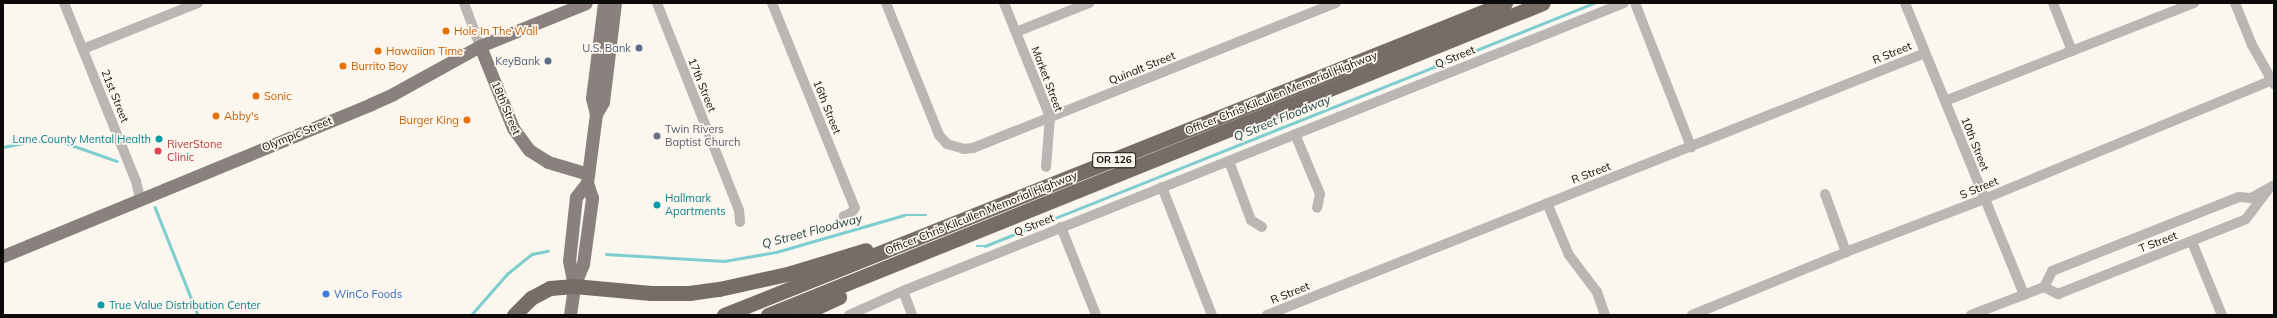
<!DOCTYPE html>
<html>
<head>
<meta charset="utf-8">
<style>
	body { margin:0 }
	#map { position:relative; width:2277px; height:318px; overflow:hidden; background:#fbf6ee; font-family:Mulish,sans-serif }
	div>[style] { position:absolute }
	.stream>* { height:2.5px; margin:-1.25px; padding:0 1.25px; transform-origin:1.25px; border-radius:1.25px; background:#7ecdcf }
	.minor>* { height:10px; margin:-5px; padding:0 5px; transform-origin:5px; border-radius:5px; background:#bab6b4 }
	.major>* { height:13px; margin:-6.5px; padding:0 6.5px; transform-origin:6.5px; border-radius:6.5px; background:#88817d }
	.highway>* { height:15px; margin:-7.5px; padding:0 7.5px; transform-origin:7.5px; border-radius:7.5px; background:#766d69 }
	.dots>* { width:11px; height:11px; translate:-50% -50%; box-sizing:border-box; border:2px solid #fbf6ee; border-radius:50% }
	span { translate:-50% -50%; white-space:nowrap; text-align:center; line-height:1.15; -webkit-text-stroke:3.5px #fbf6ee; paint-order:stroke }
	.shield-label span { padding:1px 3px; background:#fbf6ee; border:1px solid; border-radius:3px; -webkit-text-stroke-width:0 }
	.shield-label { font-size:10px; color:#0d0b09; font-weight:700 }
	.food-label { font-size:11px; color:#c56008 }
	.left { translate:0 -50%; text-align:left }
	.right { translate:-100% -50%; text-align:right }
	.service-label { font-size:11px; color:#4e5e75 }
	.street-label { font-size:11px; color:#0d0b09 }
	.worship-label { font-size:11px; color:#5b616d }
	.culture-label { font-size:11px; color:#0d838f }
	.health-label { font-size:11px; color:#be3a42 }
	.shop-label { font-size:11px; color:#366cbe }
	.water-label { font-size:12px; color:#193f40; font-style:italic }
	.frame { position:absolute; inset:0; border:4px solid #0d0b09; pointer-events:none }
</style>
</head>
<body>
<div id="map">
	<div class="stream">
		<i style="left:3px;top:147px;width:33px;rotate:-11deg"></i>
		<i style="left:35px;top:141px;width:28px;rotate:2deg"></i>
		<i style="left:63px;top:142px;width:57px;rotate:19.4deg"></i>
		<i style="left:155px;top:207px;width:116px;rotate:68.3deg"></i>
		<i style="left:977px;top:246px;width:8px"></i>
		<i style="left:985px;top:246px;width:656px;rotate:-21.75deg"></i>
		<i style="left:606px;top:254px;width:118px;rotate:3.4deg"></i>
		<i style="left:724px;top:261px;width:53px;rotate:-9.8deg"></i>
		<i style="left:776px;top:252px;width:133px;rotate:-16.1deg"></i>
		<i style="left:904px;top:215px;width:22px"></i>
		<i style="left:471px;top:315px;width:55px;rotate:-48.7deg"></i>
		<i style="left:507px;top:274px;width:32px;rotate:-39deg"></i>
		<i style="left:532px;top:254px;width:16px;rotate:-11deg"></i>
	</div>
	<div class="minor">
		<i style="left:64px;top:3px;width:192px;rotate:68deg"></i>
		<i style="left:136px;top:181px;width:18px;rotate:77deg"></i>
		<i style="left:464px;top:3px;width:46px;rotate:69.6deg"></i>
		<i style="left:657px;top:3px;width:223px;rotate:68.4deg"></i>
		<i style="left:739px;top:210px;width:12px;rotate:85deg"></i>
		<i style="left:772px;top:3px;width:221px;rotate:68deg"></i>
		<i style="left:855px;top:208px;width:6px;rotate:129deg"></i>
		<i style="left:851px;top:213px;width:8px;rotate:157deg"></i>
		<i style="left:886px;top:3px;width:142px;rotate:68.1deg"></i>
		<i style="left:939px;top:135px;width:12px;rotate:48deg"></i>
		<i style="left:947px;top:144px;width:18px;rotate:16deg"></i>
		<i style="left:964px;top:149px;width:9px;rotate:-6deg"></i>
		<i style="left:973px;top:148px;width:391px;rotate:-21.8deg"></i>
		<i style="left:1004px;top:3px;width:123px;rotate:68deg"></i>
		<i style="left:1050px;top:117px;width:50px;rotate:94.6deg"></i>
		<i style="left:1635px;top:3px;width:155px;rotate:68.7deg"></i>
		<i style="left:1905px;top:3px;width:315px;rotate:67.8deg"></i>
		<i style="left:2053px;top:3px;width:52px;rotate:68.4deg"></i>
		<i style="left:2235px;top:3px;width:45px;rotate:68deg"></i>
		<i style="left:2252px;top:45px;width:45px;rotate:60.6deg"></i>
		<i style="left:1016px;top:32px;width:79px;rotate:-21.7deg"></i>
		<i style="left:83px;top:49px;width:124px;rotate:-21.8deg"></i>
		<i style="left:1945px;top:101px;width:268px;rotate:-21.5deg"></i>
		<i style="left:1295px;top:134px;width:65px;rotate:67.4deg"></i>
		<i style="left:1320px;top:194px;width:14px;rotate:102deg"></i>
		<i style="left:1229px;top:161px;width:63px;rotate:69.6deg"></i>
		<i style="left:1251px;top:220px;width:13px;rotate:32deg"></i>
		<i style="left:1162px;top:187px;width:137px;rotate:68.7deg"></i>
		<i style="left:1825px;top:194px;width:62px;rotate:70.1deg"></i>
		<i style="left:1547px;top:203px;width:56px;rotate:67.1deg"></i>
		<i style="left:1569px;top:255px;width:46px;rotate:52.9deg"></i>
		<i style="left:1597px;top:292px;width:24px;rotate:71deg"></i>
		<i style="left:1061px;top:227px;width:95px;rotate:68.3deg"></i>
		<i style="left:2192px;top:242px;width:79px;rotate:67.7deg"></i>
		<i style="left:2044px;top:287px;width:16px;rotate:27deg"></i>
		<i style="left:2058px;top:294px;width:202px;rotate:-21.7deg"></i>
		<i style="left:2246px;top:219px;width:36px;rotate:-53deg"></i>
		<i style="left:903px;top:291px;width:26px;rotate:69deg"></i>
		<i style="left:849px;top:315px;width:59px;rotate:-24deg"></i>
		<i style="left:903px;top:291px;width:776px;rotate:-21.77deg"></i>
		<i style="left:1267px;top:315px;width:708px;rotate:-21.71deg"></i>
		<i style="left:1692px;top:315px;width:166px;rotate:-22.2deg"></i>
		<i style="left:1846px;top:252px;width:148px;rotate:-21deg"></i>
		<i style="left:1984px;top:199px;width:313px;rotate:-22.4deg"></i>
		<i style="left:1971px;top:315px;width:78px;rotate:-21deg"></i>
		<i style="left:2044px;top:287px;width:18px;rotate:-63deg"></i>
		<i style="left:2052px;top:271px;width:201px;rotate:-21.6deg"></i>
		<i style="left:2239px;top:197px;width:12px;rotate:5deg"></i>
		<i style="left:2251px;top:198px;width:26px;rotate:-29deg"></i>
	</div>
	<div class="major">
		<i style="left:480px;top:46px;width:88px;rotate:68.1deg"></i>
		<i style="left:513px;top:128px;width:27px;rotate:54deg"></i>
		<i style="left:529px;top:150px;width:22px;rotate:32deg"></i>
		<i style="left:548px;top:162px;width:42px;rotate:16.7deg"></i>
		<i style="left:596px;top:114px;width:14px;rotate:-60deg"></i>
		<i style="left:603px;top:102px;width:100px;rotate:-83.1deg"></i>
		<i style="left:3px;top:256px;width:398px;rotate:-22.4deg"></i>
		<i style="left:371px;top:104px;width:24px;rotate:-24deg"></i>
		<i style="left:393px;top:94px;width:99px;rotate:-28.9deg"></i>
		<i style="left:480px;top:46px;width:114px;rotate:-22.1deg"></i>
		<i style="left:574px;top:286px;width:25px;rotate:-101deg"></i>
		<i style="left:569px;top:261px;width:64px;rotate:-83.8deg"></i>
		<i style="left:576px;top:197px;width:18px;rotate:-52deg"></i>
		<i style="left:570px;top:315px;width:29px;rotate:-82deg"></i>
		<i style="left:574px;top:286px;width:24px;rotate:-68deg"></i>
		<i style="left:583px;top:264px;width:67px;rotate:-82.2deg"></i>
		<i style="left:592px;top:198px;width:16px;rotate:-108deg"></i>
		<i style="left:587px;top:183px;width:70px;rotate:-82.6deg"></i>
		<i style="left:596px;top:114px;width:16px;rotate:-104deg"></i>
		<i style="left:592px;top:98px;width:96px;rotate:-82.8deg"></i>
	</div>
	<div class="highway">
		<i style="left:514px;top:315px;width:24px;rotate:-45deg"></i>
		<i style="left:531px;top:298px;width:21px;rotate:-28deg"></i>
		<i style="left:550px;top:288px;width:24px;rotate:-5deg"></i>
		<i style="left:574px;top:286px;width:77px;rotate:5.2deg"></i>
		<i style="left:651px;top:293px;width:38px"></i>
		<i style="left:689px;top:293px;width:30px;rotate:-8deg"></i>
		<i style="left:719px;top:289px;width:74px;rotate:-12.5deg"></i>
		<i style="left:791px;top:273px;width:78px;rotate:-17deg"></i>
		<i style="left:724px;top:315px;width:841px;rotate:-21.78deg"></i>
		<i style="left:768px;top:315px;width:835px;rotate:-21.93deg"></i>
		<i style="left:800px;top:315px;width:43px;rotate:-24.8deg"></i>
	</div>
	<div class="dots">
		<i style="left:446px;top:31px;background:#e8710a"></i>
		<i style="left:639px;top:48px;background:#5c6f8a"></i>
		<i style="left:378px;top:51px;background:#e8710a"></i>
		<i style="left:548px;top:61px;background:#5c6f8a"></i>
		<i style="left:343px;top:66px;background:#e8710a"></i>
		<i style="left:256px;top:96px;background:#e8710a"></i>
		<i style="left:216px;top:116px;background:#e8710a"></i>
		<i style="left:467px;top:120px;background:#e8710a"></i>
		<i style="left:657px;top:136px;background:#6b7280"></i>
		<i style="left:159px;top:139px;background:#0f9aa8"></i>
		<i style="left:158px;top:151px;background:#e0444e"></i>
		<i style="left:657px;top:205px;background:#0f9aa8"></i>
		<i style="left:326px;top:294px;background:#3f7fe0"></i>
		<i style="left:101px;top:305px;background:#0f9aa8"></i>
	</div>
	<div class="shield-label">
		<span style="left:1114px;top:160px">OR 126</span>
	</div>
	<div class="food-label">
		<span class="left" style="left:454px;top:31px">Hole In The Wall</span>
		<span class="left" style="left:386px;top:51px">Hawaiian Time</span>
		<span class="left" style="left:351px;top:66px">Burrito Boy</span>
		<span class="left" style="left:264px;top:96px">Sonic</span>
		<span class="left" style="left:224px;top:116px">Abby's</span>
		<span class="right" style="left:459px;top:120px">Burger King</span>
	</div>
	<div class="service-label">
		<span class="right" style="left:631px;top:48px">U.S. Bank</span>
		<span class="right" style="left:540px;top:61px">KeyBank</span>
	</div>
	<div class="street-label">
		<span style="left:1892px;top:53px;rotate:-22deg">R Street</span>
		<span style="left:1455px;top:57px;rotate:-22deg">Q Street</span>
		<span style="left:1142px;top:68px;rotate:-22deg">Quinalt Street</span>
		<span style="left:1047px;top:79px;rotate:69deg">Market Street</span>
		<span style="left:702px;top:85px;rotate:68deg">17th Street</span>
		<span style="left:1281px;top:93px;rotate:-22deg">Officer Chris Kilcullen Memorial Highway</span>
		<span style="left:115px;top:96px;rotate:68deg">21st Street</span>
		<span style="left:827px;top:107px;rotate:68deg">16th Street</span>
		<span style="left:506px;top:108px;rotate:67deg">18th Street</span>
		<span style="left:297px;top:134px;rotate:-22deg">Olympic Street</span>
		<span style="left:1975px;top:144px;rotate:68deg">10th Street</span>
		<span style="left:1591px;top:173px;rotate:-21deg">R Street</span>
		<span style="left:1979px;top:188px;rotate:-22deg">S Street</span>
		<span style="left:981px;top:213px;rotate:-22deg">Officer Chris Kilcullen Memorial Highway</span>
		<span style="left:1034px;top:225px;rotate:-22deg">Q Street</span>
		<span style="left:2158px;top:242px;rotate:-21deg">T Street</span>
		<span style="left:1290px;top:293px;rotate:-22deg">R Street</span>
	</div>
	<div class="worship-label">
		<span class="left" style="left:665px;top:136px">Twin Rivers<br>Baptist Church</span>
	</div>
	<div class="culture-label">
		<span class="right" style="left:151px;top:139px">Lane County Mental Health</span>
		<span class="left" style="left:665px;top:205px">Hallmark<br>Apartments</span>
		<span class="left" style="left:109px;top:305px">True Value Distribution Center</span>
	</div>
	<div class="health-label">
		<span class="left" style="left:167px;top:151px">RiverStone<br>Clinic</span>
	</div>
	<div class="shop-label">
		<span class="left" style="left:334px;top:294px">WinCo Foods</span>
	</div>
	<div class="water-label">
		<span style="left:1282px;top:118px;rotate:-22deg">Q Street Floodway</span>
		<span style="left:812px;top:231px;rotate:-15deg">Q Street Floodway</span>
	</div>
	<div class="frame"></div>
</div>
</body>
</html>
